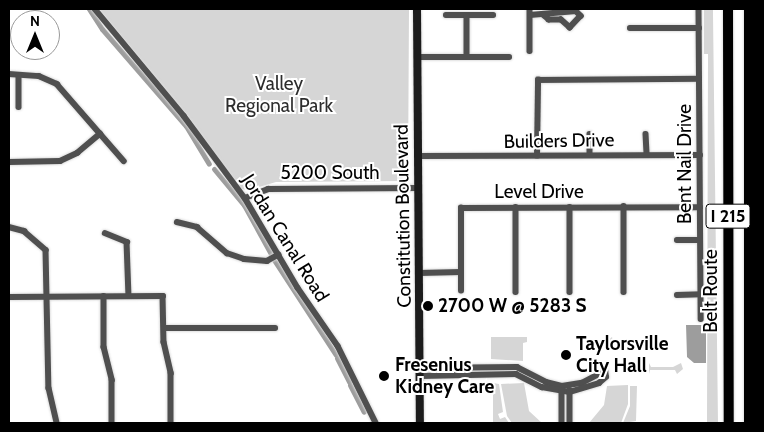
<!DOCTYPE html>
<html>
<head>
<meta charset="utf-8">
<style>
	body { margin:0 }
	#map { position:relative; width:764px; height:432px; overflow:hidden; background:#fff; font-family:Cabin,sans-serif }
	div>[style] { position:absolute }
	.green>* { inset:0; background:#d6d6d6 }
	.water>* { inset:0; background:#9d9d9d }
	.canal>* { height:5px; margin:-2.5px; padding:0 2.5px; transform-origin:2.5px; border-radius:2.5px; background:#9d9d9d }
	.roads { filter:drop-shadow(0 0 1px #dbdbdb) drop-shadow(0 0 1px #dbdbdb) }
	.street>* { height:5.5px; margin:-2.75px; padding:0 2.75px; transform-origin:2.75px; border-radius:2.75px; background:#4f4f4f }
	.secondary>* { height:8px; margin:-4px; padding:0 4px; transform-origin:4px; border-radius:4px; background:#1c1c1c }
	.highway>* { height:10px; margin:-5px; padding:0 5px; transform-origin:5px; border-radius:5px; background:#000 }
	.dots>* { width:14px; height:14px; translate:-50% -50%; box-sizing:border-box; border:2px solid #fff; border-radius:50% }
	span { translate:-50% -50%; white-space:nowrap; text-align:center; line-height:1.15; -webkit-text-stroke:4px #fff; paint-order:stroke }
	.shield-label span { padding:1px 4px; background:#fff; border:1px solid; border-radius:4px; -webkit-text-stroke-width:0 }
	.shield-label { font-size:18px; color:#000; font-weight:700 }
	.park-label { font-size:19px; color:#2d2d2d }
	.street-label { font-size:19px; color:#000 }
	.poi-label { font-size:19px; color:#000; font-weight:700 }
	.left { translate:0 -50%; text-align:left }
	.frame { position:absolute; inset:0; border:10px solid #000; pointer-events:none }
	.north { position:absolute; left:10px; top:10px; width:50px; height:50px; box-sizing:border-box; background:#fff; border:1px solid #999; border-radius:50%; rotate:0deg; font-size:14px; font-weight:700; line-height:20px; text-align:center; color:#000 }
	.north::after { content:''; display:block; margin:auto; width:18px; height:22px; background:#000; clip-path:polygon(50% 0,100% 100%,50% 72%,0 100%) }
</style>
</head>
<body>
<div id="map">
	<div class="green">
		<i style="clip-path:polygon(99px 9px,409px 9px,408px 181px,276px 182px,249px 190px,241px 189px,187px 115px)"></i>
		<i style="clip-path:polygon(704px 9px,713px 9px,713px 14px,718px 423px,707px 423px,708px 54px,704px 54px)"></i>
		<i style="clip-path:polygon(491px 337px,527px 337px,527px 342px,523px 343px,523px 361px,491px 359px)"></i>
		<i style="clip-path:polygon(612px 337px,613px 341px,624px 341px,625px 338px,627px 341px,644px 341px,647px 337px,647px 346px,643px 346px,644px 342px,613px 342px,609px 346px,608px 340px)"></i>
		<i style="clip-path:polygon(649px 363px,651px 367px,673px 367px,681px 363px,683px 369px,677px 374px,675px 370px,650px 370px,649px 374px)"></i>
		<i style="clip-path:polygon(493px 383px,499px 384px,503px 412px,498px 414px,500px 419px,505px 417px,509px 423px,493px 423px)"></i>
		<i style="clip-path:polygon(524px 383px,529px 411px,542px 423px,512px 423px,507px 416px,501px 384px)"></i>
		<i style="clip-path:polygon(628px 385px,628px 404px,621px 423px,589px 423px,604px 405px,607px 386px)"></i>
		<i style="clip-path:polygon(630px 386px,637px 386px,636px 421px,623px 423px,630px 406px)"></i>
	</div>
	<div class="water">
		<i style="clip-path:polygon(686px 325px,706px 325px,706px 363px,694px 363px,687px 357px)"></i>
	</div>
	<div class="canal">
		<i style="left:89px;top:9px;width:24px;rotate:57deg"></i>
		<i style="left:102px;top:29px;width:128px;rotate:49.1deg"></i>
		<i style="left:186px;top:126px;width:44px;rotate:58.8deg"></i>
		<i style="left:214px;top:169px;width:47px;rotate:50.2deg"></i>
		<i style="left:244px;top:205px;width:58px;rotate:61.2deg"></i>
		<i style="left:274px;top:260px;width:113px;rotate:56.9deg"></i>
		<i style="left:337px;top:358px;width:27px;rotate:63deg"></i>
		<i style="left:350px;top:385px;width:30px;rotate:63deg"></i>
	</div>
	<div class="roads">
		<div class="street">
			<i style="left:95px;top:9px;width:139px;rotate:50.2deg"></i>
			<i style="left:184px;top:116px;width:102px;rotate:53.4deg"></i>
			<i style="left:245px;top:198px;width:104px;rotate:59.5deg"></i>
			<i style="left:298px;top:288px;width:70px;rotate:55.4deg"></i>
			<i style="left:338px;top:346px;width:86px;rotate:63.7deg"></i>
			<i style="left:530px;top:9px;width:42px;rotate:90deg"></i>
			<i style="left:699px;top:9px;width:310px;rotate:89.6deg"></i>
			<i style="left:446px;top:15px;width:47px"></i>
			<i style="left:467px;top:15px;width:41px;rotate:90deg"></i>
			<i style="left:530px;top:15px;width:46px;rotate:-5deg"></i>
			<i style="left:576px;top:11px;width:7px;rotate:45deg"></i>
			<i style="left:581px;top:16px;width:16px;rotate:133deg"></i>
			<i style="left:570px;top:28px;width:12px;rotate:-138deg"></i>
			<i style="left:561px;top:20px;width:12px;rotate:180deg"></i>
			<i style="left:549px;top:20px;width:8px;rotate:-140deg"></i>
			<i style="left:630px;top:28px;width:69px"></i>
			<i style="left:418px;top:57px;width:91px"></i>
			<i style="left:9px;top:74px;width:30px;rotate:4deg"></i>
			<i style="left:39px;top:76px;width:20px;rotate:24deg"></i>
			<i style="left:57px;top:84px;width:102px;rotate:49deg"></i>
			<i style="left:19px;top:75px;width:32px;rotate:90deg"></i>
			<i style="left:590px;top:134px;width:21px;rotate:90deg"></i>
			<i style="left:646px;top:134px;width:21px;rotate:87deg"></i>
			<i style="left:418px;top:156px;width:282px;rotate:-0.2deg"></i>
			<i style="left:537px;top:156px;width:76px;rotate:-89.2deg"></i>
			<i style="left:538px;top:80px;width:161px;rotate:-0.4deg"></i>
			<i style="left:9px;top:162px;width:51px;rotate:-1.1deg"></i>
			<i style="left:60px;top:161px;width:19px;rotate:-25deg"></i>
			<i style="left:77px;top:153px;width:30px;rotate:-40deg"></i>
			<i style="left:245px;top:198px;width:25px;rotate:-21deg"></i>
			<i style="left:268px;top:189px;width:150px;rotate:-0.4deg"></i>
			<i style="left:624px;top:206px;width:86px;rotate:90deg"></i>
			<i style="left:516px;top:207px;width:85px;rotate:90deg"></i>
			<i style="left:570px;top:207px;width:85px;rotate:90deg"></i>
			<i style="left:177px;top:222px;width:21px;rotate:14deg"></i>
			<i style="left:197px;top:227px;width:40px;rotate:41deg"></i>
			<i style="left:227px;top:253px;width:18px;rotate:19deg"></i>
			<i style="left:244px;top:259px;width:23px;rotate:5deg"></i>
			<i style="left:267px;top:261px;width:13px;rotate:-29deg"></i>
			<i style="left:9px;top:227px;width:16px;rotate:15deg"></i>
			<i style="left:24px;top:231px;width:29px;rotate:41deg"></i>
			<i style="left:46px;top:250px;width:138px;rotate:88.8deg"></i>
			<i style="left:49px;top:388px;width:36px;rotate:77deg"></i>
			<i style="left:105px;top:233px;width:24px;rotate:22deg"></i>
			<i style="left:127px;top:242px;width:54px;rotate:87.9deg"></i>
			<i style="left:677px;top:240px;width:23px"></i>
			<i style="left:419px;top:273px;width:42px;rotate:-1.4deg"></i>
			<i style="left:461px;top:291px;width:83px;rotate:-90deg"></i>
			<i style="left:461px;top:208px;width:239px;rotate:-0.2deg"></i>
			<i style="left:677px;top:295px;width:24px;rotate:-2deg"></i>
			<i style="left:104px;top:296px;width:51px;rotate:90deg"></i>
			<i style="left:104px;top:347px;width:34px;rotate:76deg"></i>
			<i style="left:112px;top:380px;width:43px;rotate:90deg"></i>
			<i style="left:9px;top:297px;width:154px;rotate:-0.4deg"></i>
			<i style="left:163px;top:296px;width:46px;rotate:88.8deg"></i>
			<i style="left:164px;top:342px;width:32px;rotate:77deg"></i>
			<i style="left:171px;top:373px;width:50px;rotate:90deg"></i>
			<i style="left:164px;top:328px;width:111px"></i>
			<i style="left:420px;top:368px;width:97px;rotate:-0.6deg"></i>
			<i style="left:517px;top:367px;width:33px;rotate:27deg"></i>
			<i style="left:546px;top:382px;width:16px;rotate:14deg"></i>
			<i style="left:562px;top:386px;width:20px;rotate:-9deg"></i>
			<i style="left:582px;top:383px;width:26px;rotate:-28deg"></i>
			<i style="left:420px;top:376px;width:96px;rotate:-1.2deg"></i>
			<i style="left:516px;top:374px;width:29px;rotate:27deg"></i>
			<i style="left:542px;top:387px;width:28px;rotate:10deg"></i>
			<i style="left:570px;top:392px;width:30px;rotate:-17deg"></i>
			<i style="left:599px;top:383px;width:9px;rotate:-41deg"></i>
			<i style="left:606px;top:377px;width:6px;rotate:-99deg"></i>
			<i style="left:562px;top:390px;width:33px;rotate:90deg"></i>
			<i style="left:570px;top:390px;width:33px;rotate:90deg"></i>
		</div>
		<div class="secondary">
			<i style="left:417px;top:9px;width:414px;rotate:89.6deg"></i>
		</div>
		<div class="highway">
			<i style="left:728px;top:9px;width:414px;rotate:89.9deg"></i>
			<i style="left:749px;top:423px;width:414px;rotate:-90deg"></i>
		</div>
	</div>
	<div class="dots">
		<i style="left:428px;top:306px;background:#000"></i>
		<i style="left:566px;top:355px;background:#000"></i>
		<i style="left:384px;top:376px;background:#000"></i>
	</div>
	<div class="shield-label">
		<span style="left:728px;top:216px">I 215</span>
	</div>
	<div class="park-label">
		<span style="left:279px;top:95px">Valley<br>Regional Park</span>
	</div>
	<div class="street-label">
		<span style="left:559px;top:141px;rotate:-1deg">Builders Drive</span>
		<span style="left:685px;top:164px;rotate:-90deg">Bent Nail Drive</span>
		<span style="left:330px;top:173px">5200 South</span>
		<span style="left:539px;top:192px">Level Drive</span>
		<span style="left:403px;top:216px;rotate:-91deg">Constitution Boulevard</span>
		<span style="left:285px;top:238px;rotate:58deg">Jordan Canal Road</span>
		<span style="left:711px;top:291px;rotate:-90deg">Belt Route</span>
	</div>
	<div class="poi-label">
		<span class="left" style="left:438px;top:306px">2700 W @ 5283 S</span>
		<span class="left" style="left:576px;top:355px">Taylorsville<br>City Hall</span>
		<span class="left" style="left:395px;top:376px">Fresenius<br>Kidney Care</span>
	</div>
	<div class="frame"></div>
	<div class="north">N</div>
</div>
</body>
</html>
